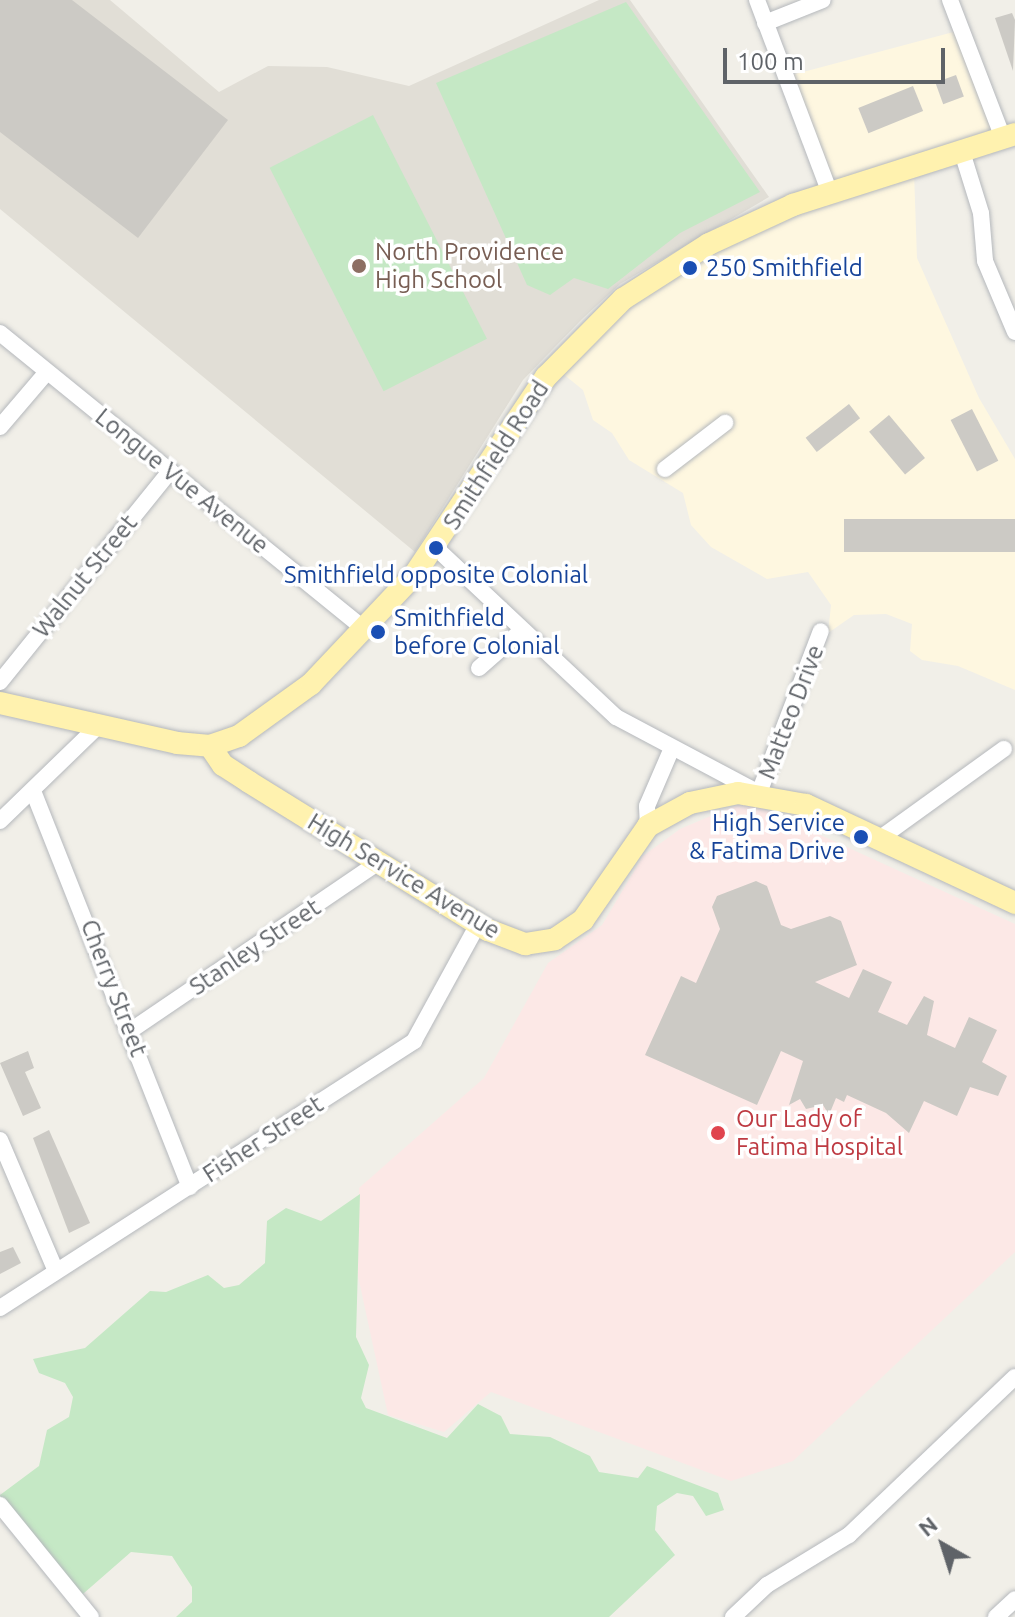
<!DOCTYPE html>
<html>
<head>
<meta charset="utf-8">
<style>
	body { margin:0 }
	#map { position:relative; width:1015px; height:1617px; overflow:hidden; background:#f1efe8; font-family:Ubuntu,sans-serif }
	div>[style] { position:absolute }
	.commercial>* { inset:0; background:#fef7e0 }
	.education>* { inset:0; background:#e1ded6 }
	.medical>* { inset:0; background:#fce8e6 }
	.green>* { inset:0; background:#c5e8c5; transform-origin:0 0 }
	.building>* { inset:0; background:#cccac5; transform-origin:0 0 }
	.roads { filter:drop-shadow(0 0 2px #b5b8bc) drop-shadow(0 0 2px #b5b8bc) }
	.minor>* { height:16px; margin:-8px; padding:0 8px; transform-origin:8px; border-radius:8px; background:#fff }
	.major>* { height:22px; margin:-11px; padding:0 11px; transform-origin:11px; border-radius:11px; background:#fff2af }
	.dots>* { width:22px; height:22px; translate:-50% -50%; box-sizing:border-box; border:4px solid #fff; border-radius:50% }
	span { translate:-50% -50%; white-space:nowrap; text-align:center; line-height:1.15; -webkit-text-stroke:7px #fff; paint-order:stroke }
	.education-label { font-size:24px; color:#785e54 }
	.left { translate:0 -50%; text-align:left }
	.transit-label { font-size:24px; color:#164399 }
	.right { translate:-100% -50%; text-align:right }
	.street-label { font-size:24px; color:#5f6368 }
	.health-label { font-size:24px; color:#be3a42 }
	.north { position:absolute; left:903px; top:1505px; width:80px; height:80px; -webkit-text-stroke:6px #fff; paint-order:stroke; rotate:321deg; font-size:22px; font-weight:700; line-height:32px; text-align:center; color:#5f6368 }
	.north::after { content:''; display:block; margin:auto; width:28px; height:36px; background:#5f6368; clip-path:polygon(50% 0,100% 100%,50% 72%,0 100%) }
	.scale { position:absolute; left:723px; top:48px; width:222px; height:36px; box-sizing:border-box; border:4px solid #5f6368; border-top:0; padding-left:10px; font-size:24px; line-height:28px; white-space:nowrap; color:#5f6368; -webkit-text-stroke:6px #fff; paint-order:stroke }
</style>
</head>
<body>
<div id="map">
	<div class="commercial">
		<i style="clip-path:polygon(961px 30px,1002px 134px,914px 172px,917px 258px,979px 398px,1015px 459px,1015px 690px,958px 666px,922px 660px,910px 651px,912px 624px,886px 614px,854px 615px,828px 633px,831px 605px,808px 572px,767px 579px,711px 547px,691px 525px,683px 493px,629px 460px,612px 433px,593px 420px,583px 390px,557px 369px,649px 285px,826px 195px,788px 76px)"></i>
	</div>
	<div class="education">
		<i style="clip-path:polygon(0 0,110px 0,219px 92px,268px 66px,327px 67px,409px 86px,599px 0,630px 0,769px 197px,620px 284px,582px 319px,523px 380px,415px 552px,0 209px)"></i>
	</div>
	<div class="medical">
		<i style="clip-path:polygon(746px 801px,1015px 924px,1015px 1252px,793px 1461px,731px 1481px,491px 1392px,444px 1432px,388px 1415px,358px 1276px,359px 1188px,484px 1078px,548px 963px,602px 925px,643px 856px,680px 829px)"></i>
	</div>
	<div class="green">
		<i style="clip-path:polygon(626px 2px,760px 192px,680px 233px,608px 289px,574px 278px,550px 295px,527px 285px,436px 83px)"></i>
		<i style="left:373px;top:115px;width:251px;height:116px;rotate:63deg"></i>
		<i style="clip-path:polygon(360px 1194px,356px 1337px,369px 1365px,361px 1398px,366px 1408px,447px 1438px,478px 1404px,501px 1416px,510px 1434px,550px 1437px,590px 1456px,599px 1472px,638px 1478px,647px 1466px,718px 1493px,724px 1510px,706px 1516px,693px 1496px,677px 1493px,657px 1506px,655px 1530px,675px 1555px,609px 1617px,176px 1617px,192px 1602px,192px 1587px,172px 1556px,131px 1552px,76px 1600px,0 1502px,0 1495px,39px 1466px,47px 1430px,69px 1417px,73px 1397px,65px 1383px,39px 1373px,33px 1359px,85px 1348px,150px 1291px,166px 1292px,208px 1275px,224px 1288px,239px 1285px,265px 1263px,267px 1221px,286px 1208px,321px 1221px)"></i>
	</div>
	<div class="building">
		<i style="clip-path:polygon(0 0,72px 0,228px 120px,138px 238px,0 132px)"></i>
		<i style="clip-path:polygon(1012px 13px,1015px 20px,1013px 71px,995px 18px)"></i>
		<i style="left:956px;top:75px;width:23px;height:22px;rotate:70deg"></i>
		<i style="left:913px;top:86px;width:27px;height:59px;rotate:68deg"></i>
		<i style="left:849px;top:404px;width:18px;height:55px;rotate:52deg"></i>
		<i style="left:972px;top:409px;width:58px;height:24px;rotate:63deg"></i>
		<i style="left:889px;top:415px;width:56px;height:26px;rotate:50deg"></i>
		<i style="left:1015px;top:519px;width:33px;height:171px;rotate:90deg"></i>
		<i style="clip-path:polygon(756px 881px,767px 886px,781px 925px,791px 929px,830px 916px,841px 921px,857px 965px,815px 982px,849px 998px,863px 969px,892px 982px,878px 1012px,907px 1025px,924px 996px,934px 1001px,927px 1035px,955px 1048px,969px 1017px,997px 1030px,982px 1062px,1007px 1076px,998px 1096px,970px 1087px,957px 1116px,924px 1101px,909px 1133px,886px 1113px,847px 1095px,844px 1102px,836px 1098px,829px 1115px,823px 1105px,806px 1109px,800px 1099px,789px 1105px,803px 1061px,781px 1051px,757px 1105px,645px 1055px,681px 976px,696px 983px,720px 929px,712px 907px,717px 896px)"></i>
		<i style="clip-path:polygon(28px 1051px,34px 1068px,25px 1072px,41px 1108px,23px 1116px,0 1063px)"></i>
		<i style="clip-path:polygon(49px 1130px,90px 1223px,69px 1233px,33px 1138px)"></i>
		<i style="clip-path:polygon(13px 1247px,21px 1263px,0 1274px,0 1252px)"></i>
	</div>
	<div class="roads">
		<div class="minor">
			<i style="left:757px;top:0;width:204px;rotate:69.3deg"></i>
			<i style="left:950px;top:0;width:148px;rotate:69deg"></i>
			<i style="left:765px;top:23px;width:62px;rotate:-21.6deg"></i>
			<i style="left:962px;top:152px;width:64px;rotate:72.7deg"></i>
			<i style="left:981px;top:213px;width:48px;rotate:85.2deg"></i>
			<i style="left:985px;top:261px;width:77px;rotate:67.1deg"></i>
			<i style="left:0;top:333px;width:469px;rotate:39.1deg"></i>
			<i style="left:0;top:427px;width:72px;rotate:-49.5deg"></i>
			<i style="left:665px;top:469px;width:76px;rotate:-37.5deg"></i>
			<i style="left:436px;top:548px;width:247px;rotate:43.2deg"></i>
			<i style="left:616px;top:717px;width:162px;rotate:28deg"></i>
			<i style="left:759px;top:793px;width:173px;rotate:-69.1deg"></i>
			<i style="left:479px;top:668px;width:56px;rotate:-41.4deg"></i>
			<i style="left:0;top:682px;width:271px;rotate:-51.1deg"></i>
			<i style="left:33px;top:791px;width:426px;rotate:68.4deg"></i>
			<i style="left:0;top:821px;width:138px;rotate:-44.1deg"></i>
			<i style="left:648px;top:826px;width:20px;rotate:-93deg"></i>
			<i style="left:647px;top:806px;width:63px;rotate:-66.7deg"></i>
			<i style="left:879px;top:839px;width:154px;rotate:-35.8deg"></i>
			<i style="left:130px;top:1031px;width:301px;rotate:-34.2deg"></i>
			<i style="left:0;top:1140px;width:142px;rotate:66.9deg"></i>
			<i style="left:0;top:1308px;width:493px;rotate:-32.8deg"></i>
			<i style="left:414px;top:1041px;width:133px;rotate:-61.3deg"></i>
			<i style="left:0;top:1505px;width:144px;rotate:50.9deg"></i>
			<i style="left:733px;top:1617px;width:47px;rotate:-43.3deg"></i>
			<i style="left:767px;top:1585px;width:96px;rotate:-31.4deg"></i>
			<i style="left:849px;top:1535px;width:229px;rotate:-43.6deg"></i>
			<i style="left:996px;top:1617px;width:26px;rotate:-43deg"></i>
		</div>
		<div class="major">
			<i style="left:0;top:703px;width:181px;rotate:12.7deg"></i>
			<i style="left:177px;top:743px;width:33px;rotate:5deg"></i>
			<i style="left:210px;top:746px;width:31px;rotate:-19deg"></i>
			<i style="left:239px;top:736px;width:89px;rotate:-35.8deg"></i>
			<i style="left:311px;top:684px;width:151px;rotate:-46.6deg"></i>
			<i style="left:415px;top:574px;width:237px;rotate:-56.4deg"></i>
			<i style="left:546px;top:377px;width:110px;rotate:-45.4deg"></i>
			<i style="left:623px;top:299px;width:102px;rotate:-32.6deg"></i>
			<i style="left:709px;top:244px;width:93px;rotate:-24.9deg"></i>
			<i style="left:793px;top:205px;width:233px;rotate:-17.7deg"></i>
			<i style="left:210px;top:746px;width:23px;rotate:56deg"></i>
			<i style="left:223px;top:765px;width:31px;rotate:33deg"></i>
			<i style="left:249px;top:782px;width:281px;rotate:31.8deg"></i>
			<i style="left:488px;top:930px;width:40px;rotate:21deg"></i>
			<i style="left:525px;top:944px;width:30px;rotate:-9deg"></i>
			<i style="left:555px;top:939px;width:34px;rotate:-34deg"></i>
			<i style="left:583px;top:920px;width:114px;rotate:-55.3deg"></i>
			<i style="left:648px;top:826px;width:48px;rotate:-28.7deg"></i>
			<i style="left:690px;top:803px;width:49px;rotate:-11.8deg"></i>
			<i style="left:738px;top:793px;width:69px;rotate:10deg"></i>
			<i style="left:806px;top:805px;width:231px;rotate:25.1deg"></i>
		</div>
	</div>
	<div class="dots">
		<i style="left:359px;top:266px;background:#8d6e63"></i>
		<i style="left:690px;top:268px;background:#1a4fb4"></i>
		<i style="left:436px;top:548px;background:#1a4fb4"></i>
		<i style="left:378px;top:632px;background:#1a4fb4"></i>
		<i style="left:861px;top:837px;background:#1a4fb4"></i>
		<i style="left:718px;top:1133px;background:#e0444e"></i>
	</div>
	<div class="education-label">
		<span class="left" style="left:375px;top:266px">North Providence<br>High School</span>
	</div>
	<div class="transit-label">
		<span class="left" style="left:706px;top:268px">250 Smithfield</span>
		<span style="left:436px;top:575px">Smithfield opposite Colonial</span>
		<span class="left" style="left:394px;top:632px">Smithfield<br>before Colonial</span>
		<span class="right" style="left:845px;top:837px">High Service<br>&amp; Fatima Drive</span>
	</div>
	<div class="street-label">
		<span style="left:496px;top:455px;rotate:-57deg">Smithfield Road</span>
		<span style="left:182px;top:481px;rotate:39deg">Longue Vue Avenue</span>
		<span style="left:85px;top:576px;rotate:-51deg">Walnut Street</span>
		<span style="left:791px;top:712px;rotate:-69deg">Matteo Drive</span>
		<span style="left:404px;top:876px;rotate:31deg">High Service Avenue</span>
		<span style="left:255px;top:947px;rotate:-34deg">Stanley Street</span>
		<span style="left:114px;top:988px;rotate:69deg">Cherry Street</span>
		<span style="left:263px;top:1139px;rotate:-33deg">Fisher Street</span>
	</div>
	<div class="health-label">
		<span class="left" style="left:736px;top:1133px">Our Lady of<br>Fatima Hospital</span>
	</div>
	<div class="north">N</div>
	<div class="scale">100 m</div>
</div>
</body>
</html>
